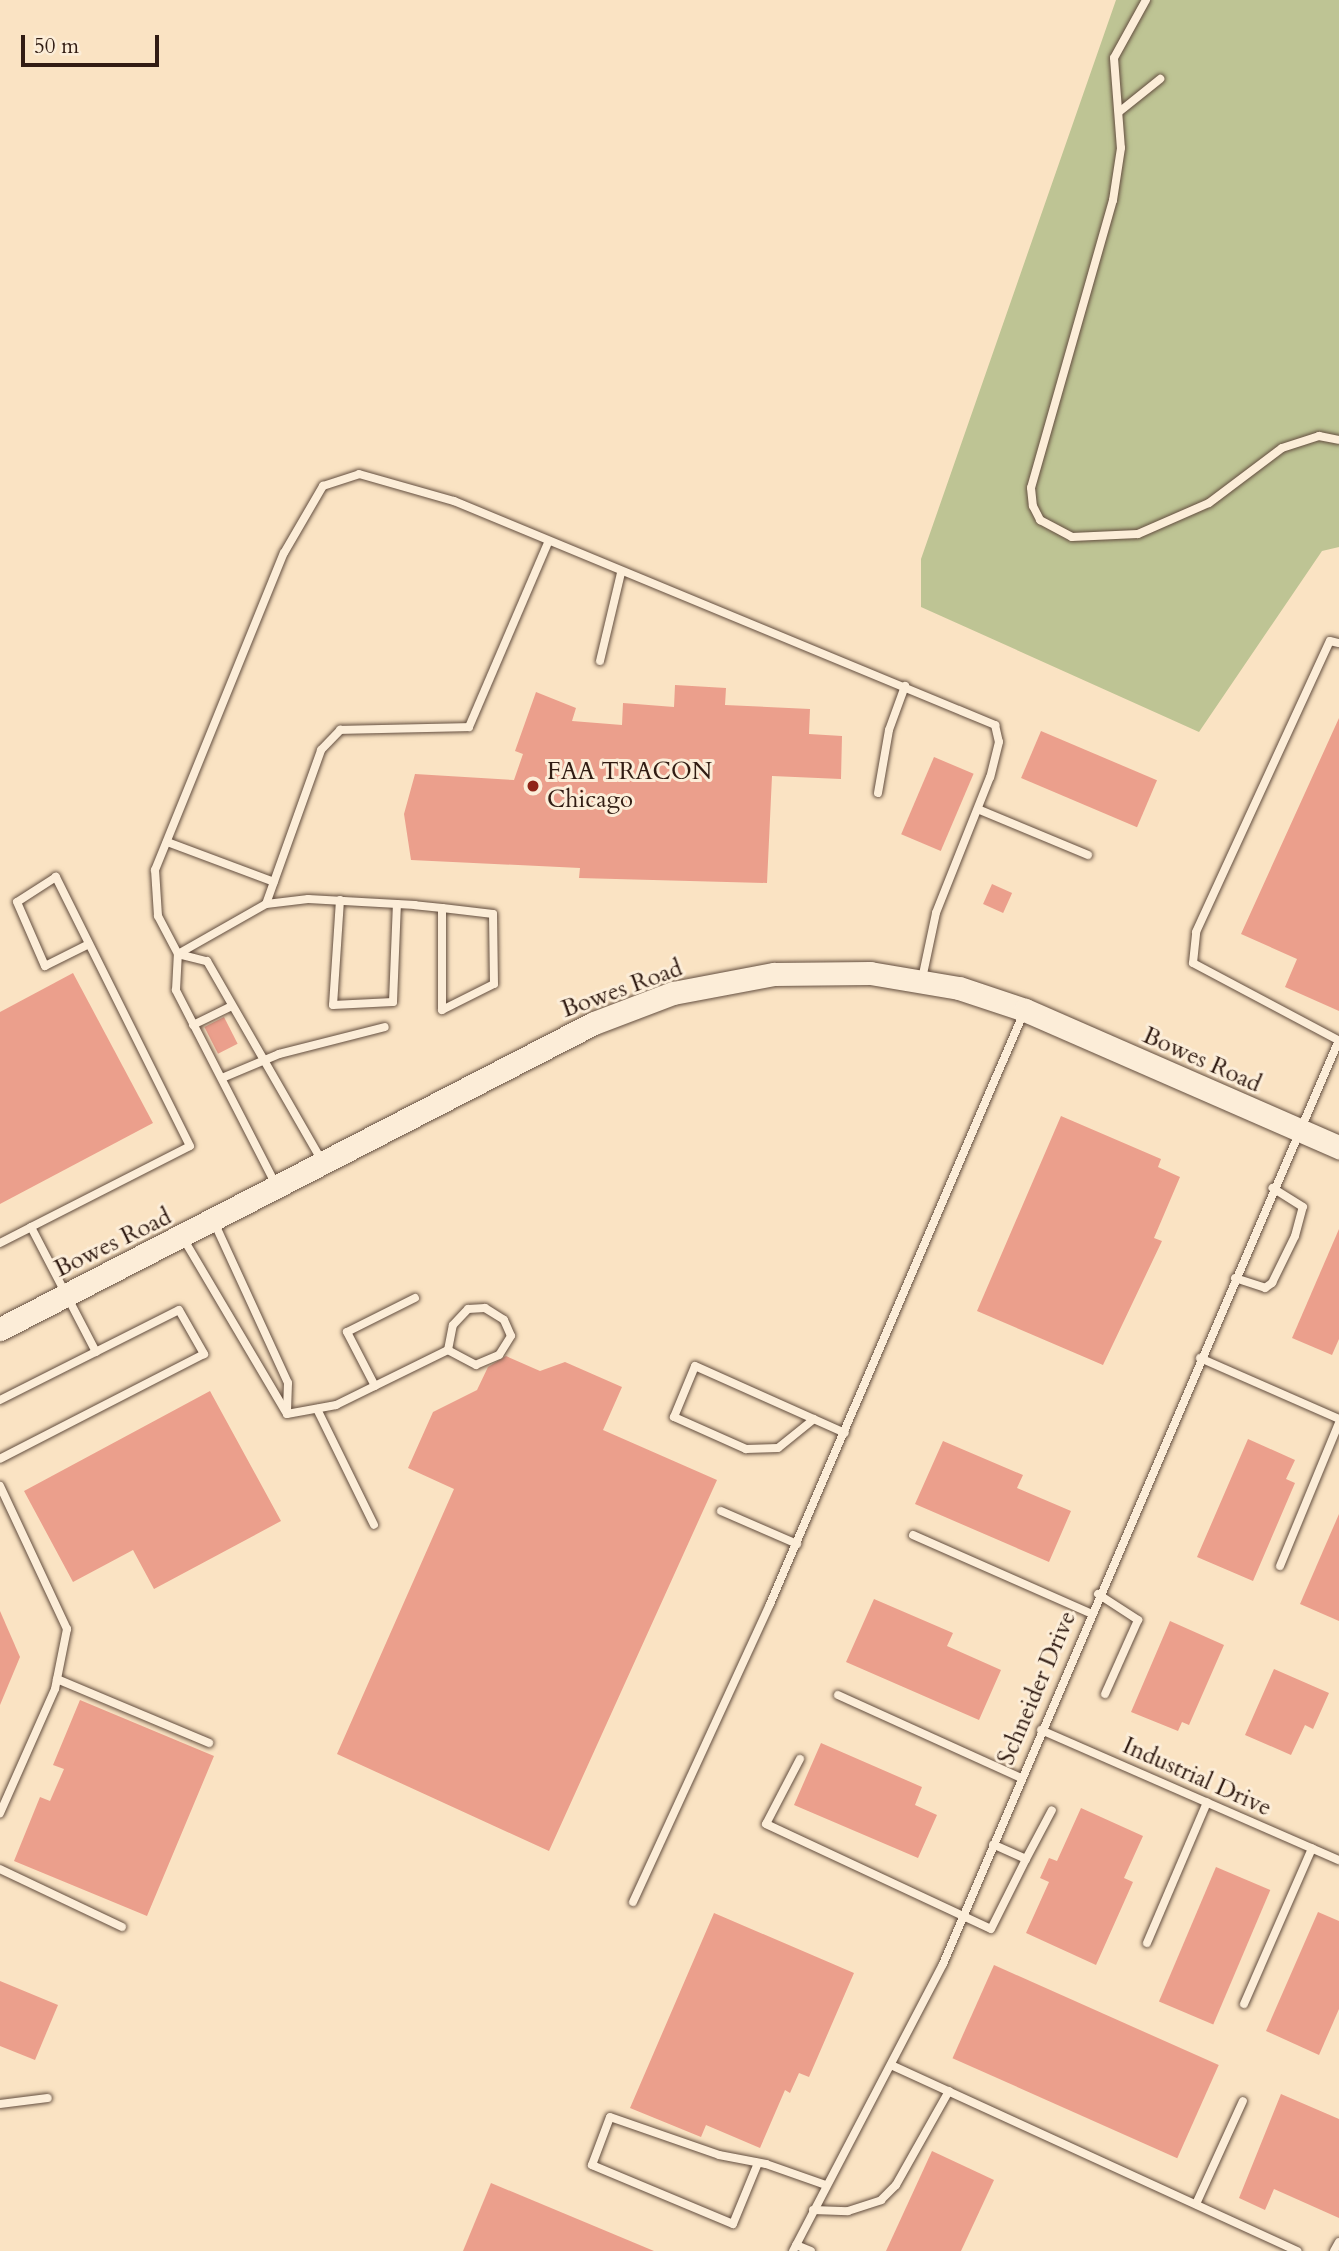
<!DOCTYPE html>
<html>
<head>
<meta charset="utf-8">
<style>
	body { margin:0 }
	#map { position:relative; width:1339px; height:2251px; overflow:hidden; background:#fae3c3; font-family:Cardo,serif }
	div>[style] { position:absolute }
	.green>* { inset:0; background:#bec494 }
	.building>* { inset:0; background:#eb9f8c; transform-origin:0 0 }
	.roads { filter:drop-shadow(0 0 2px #634e3f) drop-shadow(0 0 2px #634e3f) }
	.lane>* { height:8px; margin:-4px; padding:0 4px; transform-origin:4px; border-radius:4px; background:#fcedd8 }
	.secondary>* { height:23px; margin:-11.5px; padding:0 11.5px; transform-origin:11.5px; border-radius:11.5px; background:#fcedd8 }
	.dots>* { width:19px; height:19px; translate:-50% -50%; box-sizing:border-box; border:4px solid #fcedd8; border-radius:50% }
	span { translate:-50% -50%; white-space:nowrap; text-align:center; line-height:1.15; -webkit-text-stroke:6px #fcedd8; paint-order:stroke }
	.poi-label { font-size:24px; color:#311c13 }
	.left { translate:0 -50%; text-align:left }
	.street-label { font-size:24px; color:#311c13 }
	.scale { position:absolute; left:21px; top:35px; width:138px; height:32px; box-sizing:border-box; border:4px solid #311c13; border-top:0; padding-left:9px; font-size:21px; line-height:24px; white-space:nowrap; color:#311c13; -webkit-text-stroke:5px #fcedd8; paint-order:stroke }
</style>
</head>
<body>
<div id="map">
	<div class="green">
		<i style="clip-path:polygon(1116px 0,1339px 0,1339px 547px,1322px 551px,1199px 732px,921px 607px,921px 559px)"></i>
	</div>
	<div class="building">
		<i style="clip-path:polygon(675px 685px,726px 688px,725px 705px,810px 709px,809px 734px,842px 736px,841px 779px,772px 776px,767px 883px,579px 878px,580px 868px,411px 860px,404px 814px,415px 774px,514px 780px,523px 754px,515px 751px,536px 692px,576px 708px,572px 721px,622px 725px,623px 703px,674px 707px)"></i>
		<i style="clip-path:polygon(1339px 718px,1339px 1011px,1285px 987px,1297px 959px,1241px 934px)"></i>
		<i style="left:1041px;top:731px;width:126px;height:51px;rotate:23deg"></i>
		<i style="left:934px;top:757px;width:43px;height:84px;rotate:23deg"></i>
		<i style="left:992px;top:884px;width:22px;height:22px;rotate:24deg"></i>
		<i style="clip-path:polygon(73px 973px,153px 1123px,0 1204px,0 1012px)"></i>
		<i style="left:224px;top:1017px;width:30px;height:22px;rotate:63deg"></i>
		<i style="clip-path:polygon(1061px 1116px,1161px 1159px,1158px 1167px,1180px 1177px,1154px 1238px,1162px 1241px,1103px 1365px,977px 1311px)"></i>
		<i style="clip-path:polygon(1339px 1229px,1339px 1339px,1332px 1355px,1292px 1338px)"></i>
		<i style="clip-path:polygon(506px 1356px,540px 1371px,565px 1362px,622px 1387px,603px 1430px,717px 1480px,549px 1851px,337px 1754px,454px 1489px,408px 1468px,433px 1412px,477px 1390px,488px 1367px)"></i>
		<i style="clip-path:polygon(210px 1391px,281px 1521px,154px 1589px,133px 1550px,73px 1582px,24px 1491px)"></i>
		<i style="clip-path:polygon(1248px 1439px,1295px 1460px,1286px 1479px,1295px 1483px,1253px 1581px,1197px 1557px)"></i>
		<i style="clip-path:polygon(943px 1441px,1023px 1475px,1017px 1488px,1071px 1511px,1049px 1562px,915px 1504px)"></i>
		<i style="clip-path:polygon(1339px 1514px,1339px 1621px,1300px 1604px)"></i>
		<i style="clip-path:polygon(874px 1599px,953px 1633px,947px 1646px,1001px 1670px,979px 1720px,846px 1662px)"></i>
		<i style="clip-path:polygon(0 1611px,20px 1657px,0 1705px)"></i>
		<i style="clip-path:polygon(1170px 1621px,1224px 1645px,1189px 1725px,1182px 1722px,1178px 1731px,1131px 1712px)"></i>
		<i style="clip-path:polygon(1274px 1669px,1329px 1693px,1313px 1729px,1305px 1725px,1291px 1755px,1245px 1735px)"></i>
		<i style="clip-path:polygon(80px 1700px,214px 1756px,147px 1916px,14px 1861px,40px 1797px,50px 1801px,64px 1769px,53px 1765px)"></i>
		<i style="clip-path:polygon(821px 1743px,922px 1787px,915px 1805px,937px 1815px,918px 1858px,794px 1805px)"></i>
		<i style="clip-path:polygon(1081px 1808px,1143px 1836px,1124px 1878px,1133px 1882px,1096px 1965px,1026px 1933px,1049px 1882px,1040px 1878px,1049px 1858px,1057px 1861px)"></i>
		<i style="left:1216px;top:1867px;width:59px;height:146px;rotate:23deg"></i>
		<i style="clip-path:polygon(1318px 1912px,1339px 1921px,1339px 2009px,1319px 2055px,1266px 2031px)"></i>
		<i style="clip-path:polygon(714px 1913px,854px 1973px,809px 2077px,799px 2073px,790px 2093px,785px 2090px,760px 2148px,706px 2125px,701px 2137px,630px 2108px)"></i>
		<i style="left:994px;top:1965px;width:246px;height:102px;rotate:24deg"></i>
		<i style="clip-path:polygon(0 1981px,58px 2005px,35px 2060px,0 2046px)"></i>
		<i style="clip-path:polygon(1281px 2094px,1339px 2119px,1339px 2218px,1274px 2189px,1265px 2210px,1239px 2198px)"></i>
		<i style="clip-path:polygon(932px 2151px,994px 2180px,961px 2251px,886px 2251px)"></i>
		<i style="clip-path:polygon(491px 2183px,654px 2251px,463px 2251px)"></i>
	</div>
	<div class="roads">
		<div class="lane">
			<i style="left:1146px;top:0;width:66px;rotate:118.9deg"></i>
			<i style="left:1114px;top:58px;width:90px;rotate:85.6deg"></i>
			<i style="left:1121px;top:148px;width:53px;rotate:98.7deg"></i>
			<i style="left:1113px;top:200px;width:299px;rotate:105.9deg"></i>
			<i style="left:1031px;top:488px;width:18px;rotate:84deg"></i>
			<i style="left:1033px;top:506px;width:16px;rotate:63deg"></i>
			<i style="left:1040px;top:520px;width:36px;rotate:28deg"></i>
			<i style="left:1072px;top:537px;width:66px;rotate:-2.6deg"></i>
			<i style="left:1138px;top:534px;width:77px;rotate:-23.6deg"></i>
			<i style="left:1209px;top:503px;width:91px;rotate:-37deg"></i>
			<i style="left:1282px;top:448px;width:39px;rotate:-18deg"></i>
			<i style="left:1319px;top:436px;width:20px;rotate:11deg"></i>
			<i style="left:1119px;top:112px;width:53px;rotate:-38.8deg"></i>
			<i style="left:600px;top:661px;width:90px;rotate:-76.6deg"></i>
			<i style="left:878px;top:793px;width:64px;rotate:-80.1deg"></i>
			<i style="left:889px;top:730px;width:47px;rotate:-70deg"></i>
			<i style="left:980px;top:810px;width:117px;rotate:22.6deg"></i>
			<i style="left:167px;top:842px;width:114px;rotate:20.5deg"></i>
			<i style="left:340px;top:900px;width:105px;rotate:93.8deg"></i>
			<i style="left:333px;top:1005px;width:60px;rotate:-2.9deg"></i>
			<i style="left:393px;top:1002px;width:98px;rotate:-87.7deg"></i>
			<i style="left:266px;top:904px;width:164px;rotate:-70.3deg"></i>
			<i style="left:321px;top:750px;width:28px;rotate:-46deg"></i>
			<i style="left:340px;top:730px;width:129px;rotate:-1.3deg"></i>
			<i style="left:469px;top:727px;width:200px;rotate:-66.8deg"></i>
			<i style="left:442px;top:908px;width:102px;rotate:90deg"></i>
			<i style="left:442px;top:1010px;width:58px;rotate:-26.6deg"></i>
			<i style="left:494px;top:984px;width:70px;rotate:-90.8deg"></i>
			<i style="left:493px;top:914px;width:51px;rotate:-173.3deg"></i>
			<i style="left:442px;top:908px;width:27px;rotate:-174deg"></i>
			<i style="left:415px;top:905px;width:107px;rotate:-176.8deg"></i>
			<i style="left:308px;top:899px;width:42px;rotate:173.2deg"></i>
			<i style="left:266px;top:904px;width:101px;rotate:150.4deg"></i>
			<i style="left:178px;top:954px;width:43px;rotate:-117.8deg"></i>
			<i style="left:158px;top:916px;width:46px;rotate:-93.7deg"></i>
			<i style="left:155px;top:870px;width:342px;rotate:-67.9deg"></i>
			<i style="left:284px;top:553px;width:78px;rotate:-59.8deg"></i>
			<i style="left:323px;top:486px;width:38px;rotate:-18deg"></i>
			<i style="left:359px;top:474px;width:99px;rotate:15.9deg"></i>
			<i style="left:454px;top:501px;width:586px;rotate:22.49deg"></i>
			<i style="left:995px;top:725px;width:17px;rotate:77deg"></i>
			<i style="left:999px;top:742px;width:36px;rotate:104deg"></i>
			<i style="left:990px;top:777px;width:146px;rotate:111.7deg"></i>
			<i style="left:936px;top:913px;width:67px;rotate:102deg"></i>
			<i style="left:193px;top:1025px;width:43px;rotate:-26deg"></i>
			<i style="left:1336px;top:1039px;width:162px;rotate:-152deg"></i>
			<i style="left:1193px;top:963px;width:31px;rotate:-84deg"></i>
			<i style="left:1196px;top:932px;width:320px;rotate:-65.3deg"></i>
			<i style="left:1330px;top:641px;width:9px;rotate:13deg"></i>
			<i style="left:222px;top:1078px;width:62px;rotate:-22.8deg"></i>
			<i style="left:279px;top:1054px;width:109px;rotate:-14.3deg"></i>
			<i style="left:275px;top:1183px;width:217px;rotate:-117.2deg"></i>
			<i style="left:176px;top:990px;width:36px;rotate:-87deg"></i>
			<i style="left:178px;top:954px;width:30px;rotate:14deg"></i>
			<i style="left:207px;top:961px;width:231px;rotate:60.1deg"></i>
			<i style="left:214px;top:1222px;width:177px;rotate:65.3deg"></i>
			<i style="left:288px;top:1383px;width:31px;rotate:92deg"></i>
			<i style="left:31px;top:1227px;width:178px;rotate:-27deg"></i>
			<i style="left:190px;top:1146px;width:301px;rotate:-116.5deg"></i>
			<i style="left:56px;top:877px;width:46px;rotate:147.3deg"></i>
			<i style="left:17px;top:902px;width:70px;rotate:66.4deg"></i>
			<i style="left:45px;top:966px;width:49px;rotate:-26.6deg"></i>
			<i style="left:183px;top:1238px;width:204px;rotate:59.4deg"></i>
			<i style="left:0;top:1243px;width:35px;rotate:-27deg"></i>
			<i style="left:31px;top:1227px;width:141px;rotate:62.5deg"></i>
			<i style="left:1235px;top:1278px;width:32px;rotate:18deg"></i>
			<i style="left:1265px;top:1288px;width:9px;rotate:-36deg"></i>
			<i style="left:1272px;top:1283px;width:52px;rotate:-63.9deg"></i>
			<i style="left:1295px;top:1236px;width:30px;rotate:-75deg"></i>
			<i style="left:1303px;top:1207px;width:36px;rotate:-148deg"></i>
			<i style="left:1200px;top:1358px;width:152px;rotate:23.7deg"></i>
			<i style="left:375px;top:1386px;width:61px;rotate:-117.4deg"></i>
			<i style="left:347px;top:1332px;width:76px;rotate:-26.6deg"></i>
			<i style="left:0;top:1400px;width:200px;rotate:-26.7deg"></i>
			<i style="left:179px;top:1310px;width:51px;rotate:60.4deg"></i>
			<i style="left:204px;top:1354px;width:229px;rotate:152.8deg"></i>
			<i style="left:317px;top:1409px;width:129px;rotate:63.8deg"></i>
			<i style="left:287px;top:1414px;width:50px;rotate:-10.4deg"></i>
			<i style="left:336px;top:1405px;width:125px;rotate:-26.2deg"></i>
			<i style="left:448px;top:1350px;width:25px;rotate:-79deg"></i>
			<i style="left:453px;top:1325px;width:22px;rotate:-47deg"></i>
			<i style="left:468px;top:1309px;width:17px;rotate:-3deg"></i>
			<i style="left:485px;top:1308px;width:22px;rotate:32deg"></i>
			<i style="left:504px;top:1320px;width:17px;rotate:66deg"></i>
			<i style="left:511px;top:1336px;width:22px;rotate:122deg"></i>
			<i style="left:499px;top:1355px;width:25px;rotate:157deg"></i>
			<i style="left:476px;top:1365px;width:32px;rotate:-152deg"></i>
			<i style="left:814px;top:1419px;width:46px;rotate:141.1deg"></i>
			<i style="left:778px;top:1448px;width:32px;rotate:178deg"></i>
			<i style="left:746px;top:1449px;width:79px;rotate:-156deg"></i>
			<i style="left:674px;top:1417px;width:55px;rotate:-67.6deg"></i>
			<i style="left:695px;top:1366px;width:164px;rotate:24.1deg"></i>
			<i style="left:0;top:1486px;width:158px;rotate:64.9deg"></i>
			<i style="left:67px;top:1629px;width:61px;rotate:101.3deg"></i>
			<i style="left:55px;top:1689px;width:136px;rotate:113.9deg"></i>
			<i style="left:721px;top:1511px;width:83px;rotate:23.5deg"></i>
			<i style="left:913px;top:1535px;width:193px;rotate:23.8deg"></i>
			<i style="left:1280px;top:1566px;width:155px;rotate:-67.6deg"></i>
			<i style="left:1098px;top:1594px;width:48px;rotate:33deg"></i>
			<i style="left:1138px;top:1620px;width:81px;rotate:114deg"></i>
			<i style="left:57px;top:1679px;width:165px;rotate:22.8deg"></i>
			<i style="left:838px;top:1695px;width:201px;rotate:24.4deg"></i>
			<i style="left:1041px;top:1730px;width:325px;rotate:23.6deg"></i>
			<i style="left:800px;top:1759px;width:73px;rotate:117.6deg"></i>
			<i style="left:766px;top:1824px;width:248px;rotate:25deg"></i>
			<i style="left:991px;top:1929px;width:78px;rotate:-63.4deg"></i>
			<i style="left:1026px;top:1859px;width:36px;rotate:-156deg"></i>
			<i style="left:1026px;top:1859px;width:55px;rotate:-62deg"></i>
			<i style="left:0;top:1869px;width:135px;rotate:25.4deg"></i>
			<i style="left:633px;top:1902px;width:328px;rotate:-65.3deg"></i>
			<i style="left:770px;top:1604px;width:644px;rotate:-66.78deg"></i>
			<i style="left:1147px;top:1943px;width:153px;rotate:-66.9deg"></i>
			<i style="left:1244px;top:2004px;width:170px;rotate:-66.4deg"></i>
			<i style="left:891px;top:2065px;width:447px;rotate:24.6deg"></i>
			<i style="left:0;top:2104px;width:48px;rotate:-7.1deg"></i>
			<i style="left:758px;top:2163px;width:66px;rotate:112.3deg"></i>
			<i style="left:733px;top:2224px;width:153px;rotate:-157.3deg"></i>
			<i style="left:592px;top:2165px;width:51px;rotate:-69.4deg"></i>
			<i style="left:610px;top:2117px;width:115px;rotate:19.2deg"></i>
			<i style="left:719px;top:2155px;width:48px;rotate:10.8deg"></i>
			<i style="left:766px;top:2164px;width:64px;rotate:19.3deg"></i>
			<i style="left:1196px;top:2204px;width:113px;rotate:-65.5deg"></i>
			<i style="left:813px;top:2210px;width:35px;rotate:2deg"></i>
			<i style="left:848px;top:2211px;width:35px;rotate:-18deg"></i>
			<i style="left:881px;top:2200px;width:21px;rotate:-45deg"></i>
			<i style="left:896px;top:2185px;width:108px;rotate:-60.6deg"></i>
			<i style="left:796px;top:2245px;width:16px;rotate:22deg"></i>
			<i style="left:793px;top:2251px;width:324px;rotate:-62.4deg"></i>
			<i style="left:943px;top:1964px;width:1005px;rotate:-66.8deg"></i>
			<i style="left:1334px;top:2251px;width:10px;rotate:-61deg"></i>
		</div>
		<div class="secondary">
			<i style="left:0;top:1329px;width:668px;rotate:-27.26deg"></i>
			<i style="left:594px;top:1023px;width:85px;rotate:-20.8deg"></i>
			<i style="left:673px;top:993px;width:103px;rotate:-10.7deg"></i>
			<i style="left:774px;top:974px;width:96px;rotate:-0.6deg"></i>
			<i style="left:870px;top:973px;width:90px;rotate:9.6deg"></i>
			<i style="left:959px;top:988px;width:70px;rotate:18.4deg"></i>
			<i style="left:1025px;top:1010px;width:343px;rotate:23.6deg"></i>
		</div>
	</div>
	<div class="dots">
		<i style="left:533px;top:786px;background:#8f2418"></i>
	</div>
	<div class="poi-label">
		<span class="left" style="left:547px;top:786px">FAA TRACON<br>Chicago</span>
	</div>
	<div class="street-label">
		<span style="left:622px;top:989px;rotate:-20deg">Bowes Road</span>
		<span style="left:1202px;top:1060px;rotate:24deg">Bowes Road</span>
		<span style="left:113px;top:1243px;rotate:-26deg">Bowes Road</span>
		<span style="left:1037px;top:1688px;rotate:-67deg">Schneider Drive</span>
		<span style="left:1197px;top:1777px;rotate:24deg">Industrial Drive</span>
	</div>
	<div class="scale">50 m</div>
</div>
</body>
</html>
